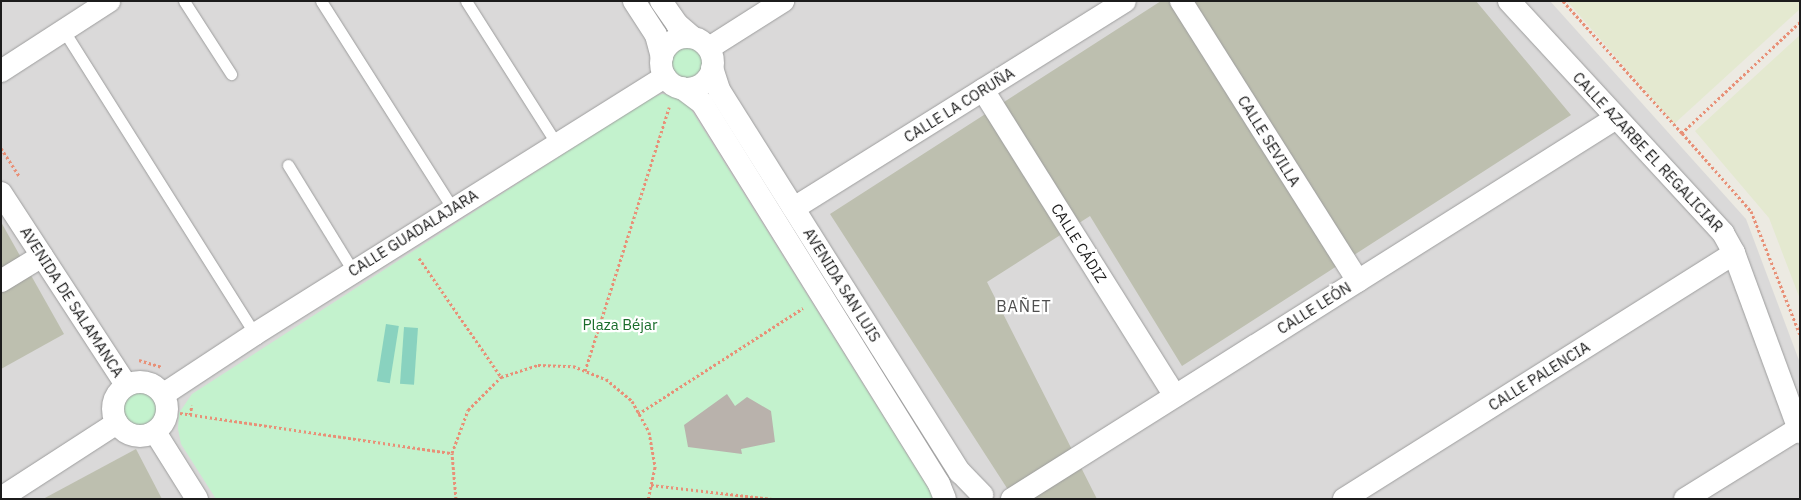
<!DOCTYPE html>
<html>
<head>
<meta charset="utf-8">
<style>
	body { margin:0 }
	#map { position:relative; width:1801px; height:500px; overflow:hidden; background:#eceae2; font-family:"IBM Plex Sans",sans-serif }
	div>[style] { position:absolute }
	.residential>* { inset:0; background:#dad9d9 }
	.construction>* { inset:0; background:#bdbfaf }
	.farmland>* { inset:0; background:#e4e9d0 }
	.park>* { inset:0; background:#c3f2cd }
	.round { border-radius:50% }
	.pitch>* { inset:0; background:#89d2bf; transform-origin:0 0 }
	.building>* { inset:0; background:#b9b2ac }
	.path>* { height:3px; margin-top:-1.5px; transform-origin:0; background:repeating-linear-gradient(90deg,#e89077 0 2.5px,transparent 0 5px) }
	.roads { filter:drop-shadow(0 0 1px #9d9d9d) drop-shadow(0 0 1px #9d9d9d) }
	.lane>* { height:11px; margin:-5.5px; padding:0 5.5px; transform-origin:5.5px; border-radius:5.5px; background:#fff }
	.street>* { height:22px; margin:-11px; padding:0 11px; transform-origin:11px; border-radius:11px; background:#fff }
	.street>.ring { margin:-11px; padding:0; box-sizing:content-box; background:none; border:22px solid #fff; border-radius:50% }
	span { translate:-50% -50%; white-space:nowrap; text-align:center; line-height:1.15; -webkit-text-stroke:4.5px #fff; paint-order:stroke }
	.street-label { font-size:15px; color:#1c1c1c }
	.park-label { font-size:15px; color:#186c29 }
	.neighbourhood-label { font-size:16px; color:#4f4f4f; letter-spacing:1px }
	.frame { position:absolute; inset:0; border:2px solid #1c1c1c; pointer-events:none }
</style>
</head>
<body>
<div id="map">
	<div class="residential">
		<i style="clip-path:polygon(1px 1px,1550px 1px,1746px 219px,1800px 363px,1800px 499px,1px 499px)"></i>
	</div>
	<div class="construction">
		<i style="clip-path:polygon(1161px 1px,1476px 1px,1571px 115px,1182px 366px,1090px 216px,987px 282px,1097px 499px,1014px 499px,830px 214px)"></i>
		<i style="clip-path:polygon(1px 222px,64px 334px,1px 369px)"></i>
		<i style="clip-path:polygon(136px 449px,162px 499px,43px 499px)"></i>
	</div>
	<div class="farmland">
		<i style="clip-path:polygon(1567px 1px,1800px 1px,1800px 9px,1674px 124px)"></i>
		<i style="clip-path:polygon(1800px 35px,1800px 299px,1769px 218px,1695px 131px)"></i>
	</div>
	<div class="park">
		<i class="round" style="left:669px;top:45px;width:36px;height:36px"></i>
		<i style="clip-path:polygon(662px 94px,673px 95px,689px 106px,935px 499px,216px 499px,181px 444px,178px 429px,179px 413px,192px 394px,650px 98px)"></i>
		<i class="round" style="left:121px;top:390px;width:38px;height:38px"></i>
	</div>
	<div class="pitch">
		<i style="left:386px;top:324px;width:13px;height:58px;rotate:9deg"></i>
		<i style="left:404px;top:327px;width:14px;height:57px;rotate:4deg"></i>
	</div>
	<div class="building">
		<i style="clip-path:polygon(727px 394px,735px 406px,747px 397px,771px 411px,775px 442px,741px 449px,742px 454px,688px 447px,684px 425px)"></i>
	</div>
	<div class="path">
		<i style="left:1563px;top:1px;width:178px;rotate:48deg"></i>
		<i style="left:1800px;top:22px;width:162px;rotate:136.8deg"></i>
		<i style="left:1682px;top:133px;width:104px;rotate:48.5deg"></i>
		<i style="left:1751px;top:211px;width:133px;rotate:68.4deg"></i>
		<i style="left:1px;top:148px;width:33px;rotate:57deg"></i>
		<i style="left:419px;top:258px;width:145px;rotate:55.4deg"></i>
		<i style="left:139px;top:360px;width:24px;rotate:17deg"></i>
		<i style="left:585px;top:371px;width:277px;rotate:-72.3deg"></i>
		<i style="left:180px;top:413px;width:275px;rotate:8.4deg"></i>
		<i style="left:638px;top:414px;width:196px;rotate:-32.7deg"></i>
		<i style="left:190px;top:415px;width:10px;rotate:-79deg"></i>
		<i style="left:651px;top:485px;width:122px;rotate:6.6deg"></i>
		<i style="left:456px;top:499px;width:46px;rotate:-95deg"></i>
		<i style="left:452px;top:453px;width:46px;rotate:-69.6deg"></i>
		<i style="left:468px;top:410px;width:47px;rotate:-45deg"></i>
		<i style="left:501px;top:377px;width:39px;rotate:-18deg"></i>
		<i style="left:538px;top:365px;width:35px;rotate:2deg"></i>
		<i style="left:573px;top:366px;width:35px;rotate:22deg"></i>
		<i style="left:606px;top:379px;width:34px;rotate:40deg"></i>
		<i style="left:632px;top:401px;width:35px;rotate:61deg"></i>
		<i style="left:649px;top:432px;width:36px;rotate:80deg"></i>
		<i style="left:655px;top:467px;width:33px;rotate:102deg"></i>
	</div>
	<div class="roads">
		<div class="lane">
			<i style="left:184px;top:1px;width:87px;rotate:57.2deg"></i>
			<i style="left:321px;top:1px;width:246px;rotate:57.6deg"></i>
			<i style="left:466px;top:1px;width:168px;rotate:57.6deg"></i>
			<i style="left:64px;top:31px;width:358px;rotate:57.8deg"></i>
			<i style="left:288px;top:165px;width:124px;rotate:58.5deg"></i>
		</div>
		<div class="street">
			<i style="left:634px;top:1px;width:40px;rotate:57.1deg"></i>
			<i style="left:656px;top:35px;width:23px;rotate:75deg"></i>
			<i style="left:661px;top:1px;width:28px;rotate:55deg"></i>
			<i style="left:677px;top:24px;width:20px;rotate:41deg"></i>
			<i style="left:1181px;top:1px;width:331px;rotate:57.7deg"></i>
			<i style="left:1509px;top:1px;width:316px;rotate:47.3deg"></i>
			<i style="left:1723px;top:233px;width:23px;rotate:61deg"></i>
			<i style="left:1734px;top:253px;width:191px;rotate:69.8deg"></i>
			<i class="ring" style="left:661px;top:37px;width:30px;height:30px"></i>
			<i style="left:709px;top:48px;width:88px;rotate:-32.4deg"></i>
			<i style="left:712px;top:68px;width:23px;rotate:72deg"></i>
			<i style="left:719px;top:90px;width:452px;rotate:57.8deg"></i>
			<i style="left:960px;top:472px;width:32px;rotate:46deg"></i>
			<i style="left:1px;top:71px;width:129px;rotate:-32.9deg"></i>
			<i style="left:682px;top:88px;width:25px;rotate:37deg"></i>
			<i style="left:702px;top:103px;width:449px;rotate:58.1deg"></i>
			<i style="left:939px;top:484px;width:16px;rotate:68deg"></i>
			<i style="left:983px;top:90px;width:361px;rotate:57.9deg"></i>
			<i style="left:1px;top:193px;width:229px;rotate:56.9deg"></i>
			<i style="left:794px;top:208px;width:390px;rotate:-32deg"></i>
			<i style="left:1px;top:281px;width:48px;rotate:-31.4deg"></i>
			<i class="ring" style="left:113px;top:382px;width:32px;height:32px"></i>
			<i style="left:164px;top:394px;width:109px;rotate:-33.4deg"></i>
			<i style="left:255px;top:334px;width:484px;rotate:-32.1deg"></i>
			<i style="left:155px;top:432px;width:79px;rotate:57.9deg"></i>
			<i style="left:1px;top:498px;width:138px;rotate:-32.9deg"></i>
			<i style="left:1012px;top:499px;width:714px;rotate:-32.24deg"></i>
			<i style="left:1344px;top:499px;width:461px;rotate:-32.2deg"></i>
			<i style="left:1685px;top:499px;width:133px;rotate:-31.8deg"></i>
		</div>
	</div>
	<div class="street-label">
		<span style="left:959px;top:105px;rotate:-32deg">CALLE LA CORUÑA</span>
		<span style="left:1269px;top:141px;rotate:58deg">CALLE SEVILLA</span>
		<span style="left:1648px;top:152px;rotate:47deg">CALLE AZARBE EL REGALICIAR</span>
		<span style="left:413px;top:233px;rotate:-32deg">CALLE GUADALAJARA</span>
		<span style="left:1079px;top:243px;rotate:58deg">CALLE CÁDIZ</span>
		<span style="left:842px;top:285px;rotate:58deg">AVENIDA SAN LUIS</span>
		<span style="left:72px;top:302px;rotate:57deg">AVENIDA DE SALAMANCA</span>
		<span style="left:1314px;top:308px;rotate:-32deg">CALLE LEÓN</span>
		<span style="left:1539px;top:376px;rotate:-32deg">CALLE PALENCIA</span>
	</div>
	<div class="park-label">
		<span style="left:620px;top:325px">Plaza Béjar</span>
	</div>
	<div class="neighbourhood-label">
		<span style="left:1024px;top:306px">BAÑET</span>
	</div>
	<div class="frame"></div>
</div>
</body>
</html>
